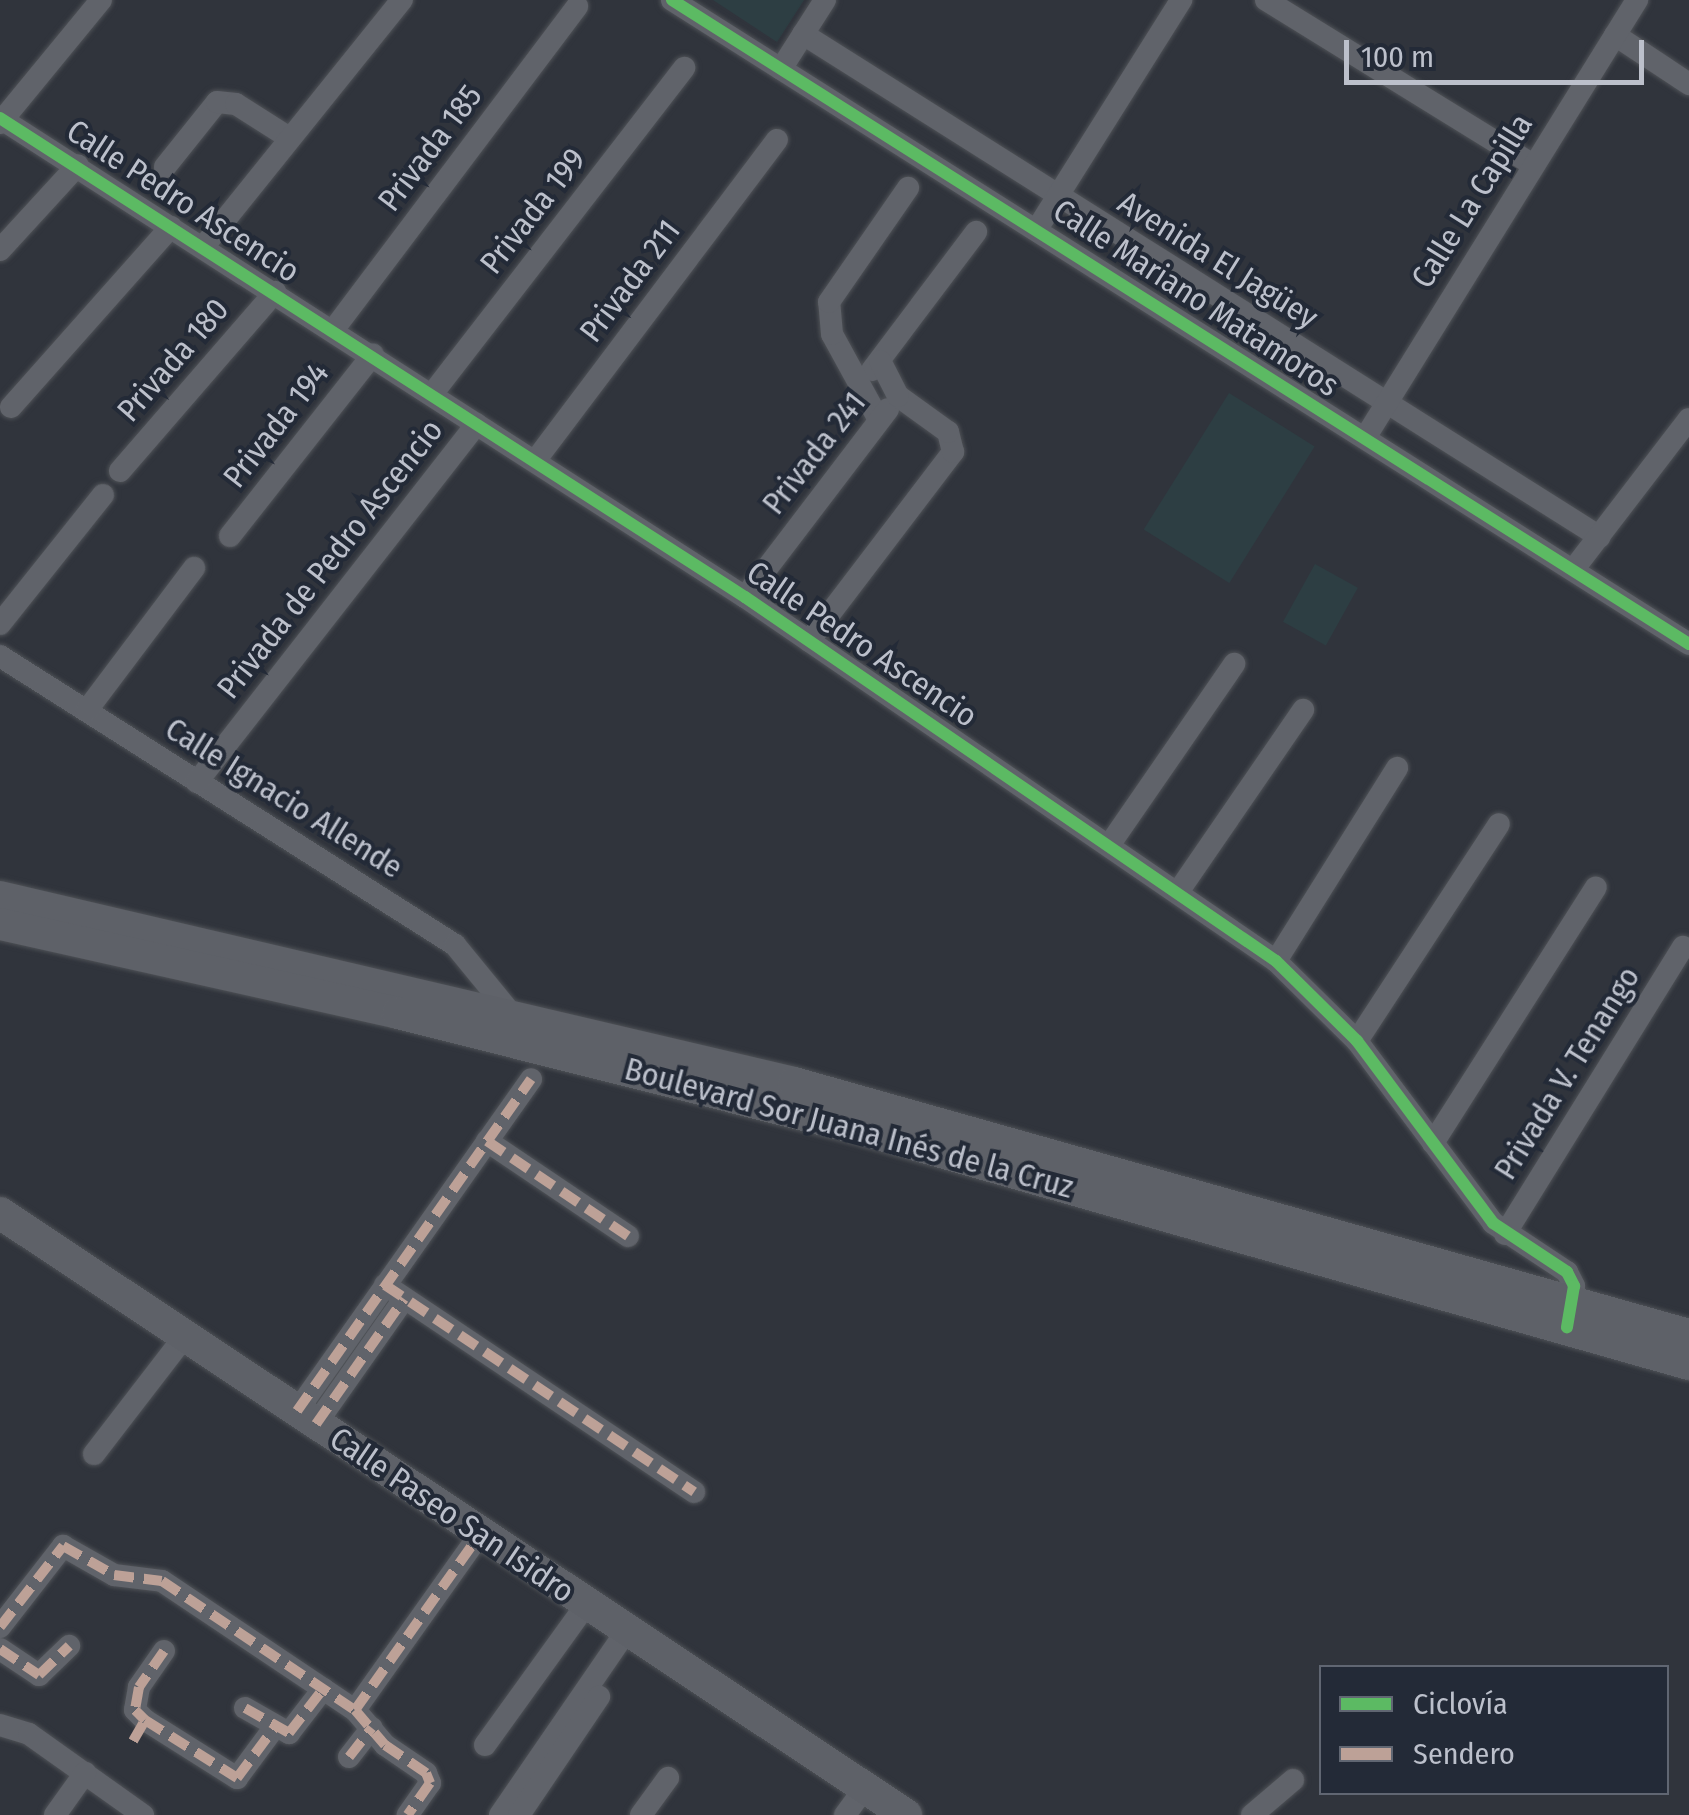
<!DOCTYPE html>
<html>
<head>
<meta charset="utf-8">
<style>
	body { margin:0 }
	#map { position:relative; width:1689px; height:1815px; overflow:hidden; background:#30343c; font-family:"Fira Sans Condensed",sans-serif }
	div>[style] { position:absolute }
	.green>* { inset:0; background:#2d3e43; transform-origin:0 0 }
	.roads { filter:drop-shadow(0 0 2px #4e5156) drop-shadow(0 0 2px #4e5156) }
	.minor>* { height:22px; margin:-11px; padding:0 11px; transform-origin:11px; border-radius:11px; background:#60636a }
	.secondary>* { height:32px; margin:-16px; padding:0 16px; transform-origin:16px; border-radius:16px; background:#5e6168 }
	.quiet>* { height:10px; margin-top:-5px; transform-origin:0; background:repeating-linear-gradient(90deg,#bda197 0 20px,transparent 0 30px) }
	.cycleway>* { height:12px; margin:-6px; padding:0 6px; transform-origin:6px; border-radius:6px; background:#5cba63 }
	span { translate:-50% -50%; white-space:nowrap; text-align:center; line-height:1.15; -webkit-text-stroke:8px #232a37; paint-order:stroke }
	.street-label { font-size:32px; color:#bcc0cb }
	.legend { position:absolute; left:1319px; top:1665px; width:350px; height:130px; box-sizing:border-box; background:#232a37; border:2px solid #606672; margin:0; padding:12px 18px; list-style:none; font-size:30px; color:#bcc0cb }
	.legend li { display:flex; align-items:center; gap:20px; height:50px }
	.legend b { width:50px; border:2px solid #606672 }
	.scale { position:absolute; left:1344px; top:40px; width:300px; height:45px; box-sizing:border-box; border:5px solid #bcc0cb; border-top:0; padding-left:12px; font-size:30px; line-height:35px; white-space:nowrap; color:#bcc0cb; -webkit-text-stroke:8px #232a37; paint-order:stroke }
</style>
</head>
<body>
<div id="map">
	<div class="green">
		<i style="clip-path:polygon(713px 0,804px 0,777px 42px)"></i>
		<i style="left:1229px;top:393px;width:101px;height:161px;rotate:32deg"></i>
		<i style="left:1315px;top:564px;width:49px;height:66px;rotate:29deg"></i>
	</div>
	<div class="roads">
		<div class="minor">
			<i style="left:672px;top:0;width:1204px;rotate:32.34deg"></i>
			<i style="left:1266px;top:0;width:312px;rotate:31.7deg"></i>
			<i style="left:803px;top:34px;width:942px;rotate:32.26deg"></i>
			<i style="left:1615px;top:35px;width:89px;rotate:33.5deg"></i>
			<i style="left:781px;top:69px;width:82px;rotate:-57.5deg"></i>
			<i style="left:0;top:118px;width:886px;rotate:32.74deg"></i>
			<i style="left:745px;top:597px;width:644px;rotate:34.43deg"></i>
			<i style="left:1276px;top:961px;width:114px;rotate:44.6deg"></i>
			<i style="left:1357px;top:1041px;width:227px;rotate:53.2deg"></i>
			<i style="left:1493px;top:1223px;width:89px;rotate:33.5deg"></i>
			<i style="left:1567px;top:1272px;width:16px;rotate:63deg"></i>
			<i style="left:1574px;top:1286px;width:28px;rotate:98deg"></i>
			<i style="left:0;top:123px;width:159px;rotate:-50.6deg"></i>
			<i style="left:165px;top:167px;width:83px;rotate:-51.3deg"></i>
			<i style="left:217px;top:102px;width:19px;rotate:6deg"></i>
			<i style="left:236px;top:104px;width:62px;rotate:32.4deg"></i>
			<i style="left:1037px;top:229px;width:271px;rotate:-57.8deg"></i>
			<i style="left:204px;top:246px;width:316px;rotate:-51.2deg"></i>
			<i style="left:0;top:250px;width:115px;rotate:-47.5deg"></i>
			<i style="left:334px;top:329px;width:404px;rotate:-53deg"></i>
			<i style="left:872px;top:370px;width:173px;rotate:-53deg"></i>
			<i style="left:433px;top:393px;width:411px;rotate:-52.3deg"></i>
			<i style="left:11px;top:407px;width:241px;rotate:-48.4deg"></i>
			<i style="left:879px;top:420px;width:98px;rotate:-118.7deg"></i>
			<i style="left:832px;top:334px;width:32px;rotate:-95deg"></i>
			<i style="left:829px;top:302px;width:139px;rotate:-55.3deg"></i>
			<i style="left:1365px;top:438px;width:516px;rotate:-58.16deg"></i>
			<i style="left:535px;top:461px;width:402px;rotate:-53deg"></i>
			<i style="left:120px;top:471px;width:237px;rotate:-49.1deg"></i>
			<i style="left:230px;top:536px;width:231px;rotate:-51.8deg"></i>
			<i style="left:1573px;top:570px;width:190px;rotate:-52.5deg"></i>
			<i style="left:745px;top:597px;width:236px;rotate:-52.7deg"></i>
			<i style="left:0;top:624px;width:165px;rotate:-51.4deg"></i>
			<i style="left:809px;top:641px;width:238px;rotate:-52.7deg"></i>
			<i style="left:953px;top:452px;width:21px;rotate:-104deg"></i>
			<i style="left:948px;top:432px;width:62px;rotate:-144.2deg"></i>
			<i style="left:898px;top:396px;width:39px;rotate:-117deg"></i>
			<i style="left:0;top:656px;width:539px;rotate:32.42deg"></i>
			<i style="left:455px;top:945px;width:93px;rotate:50.7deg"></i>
			<i style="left:87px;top:710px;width:178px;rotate:-53deg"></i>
			<i style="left:197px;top:782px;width:454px;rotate:-52deg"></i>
			<i style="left:1110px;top:844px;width:219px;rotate:-55.4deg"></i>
			<i style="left:1178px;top:892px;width:221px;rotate:-55.5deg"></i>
			<i style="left:1276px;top:961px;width:228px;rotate:-57.9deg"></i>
			<i style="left:1357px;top:1041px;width:259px;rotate:-56.8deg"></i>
			<i style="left:487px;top:1141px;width:170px;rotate:34deg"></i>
			<i style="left:1433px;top:1143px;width:303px;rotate:-57.5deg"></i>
			<i style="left:1505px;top:1234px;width:338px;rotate:-58.2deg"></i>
			<i style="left:385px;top:1285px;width:372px;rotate:33.8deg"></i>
			<i style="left:297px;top:1411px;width:406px;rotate:-54.8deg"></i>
			<i style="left:316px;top:1424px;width:153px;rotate:-54.9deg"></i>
			<i style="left:94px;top:1454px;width:149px;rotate:-52.4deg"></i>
			<i style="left:0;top:1627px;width:103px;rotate:-52.1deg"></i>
			<i style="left:63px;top:1546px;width:59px;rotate:29.6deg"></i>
			<i style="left:114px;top:1575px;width:48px;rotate:7.1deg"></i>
			<i style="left:162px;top:1581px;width:232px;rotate:33.8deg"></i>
			<i style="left:355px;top:1710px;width:46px;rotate:49.4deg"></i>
			<i style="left:385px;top:1745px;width:50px;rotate:34.3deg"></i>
			<i style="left:426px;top:1773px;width:11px;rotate:68deg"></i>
			<i style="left:430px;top:1783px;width:39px;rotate:125deg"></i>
			<i style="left:0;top:1649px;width:47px;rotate:33.7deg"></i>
			<i style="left:39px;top:1675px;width:42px;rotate:-44deg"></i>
			<i style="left:164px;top:1651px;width:44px;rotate:124.8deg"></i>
			<i style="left:139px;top:1687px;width:23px;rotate:100deg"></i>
			<i style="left:135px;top:1710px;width:14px;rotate:45deg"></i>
			<i style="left:145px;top:1720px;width:109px;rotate:32.2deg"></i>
			<i style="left:237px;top:1778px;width:62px;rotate:-53.5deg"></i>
			<i style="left:245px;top:1708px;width:51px;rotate:29.6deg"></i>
			<i style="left:289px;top:1733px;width:56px;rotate:-52.3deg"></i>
			<i style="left:355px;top:1710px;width:216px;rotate:-54.6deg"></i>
			<i style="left:0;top:1725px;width:30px;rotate:17deg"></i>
			<i style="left:29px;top:1734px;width:140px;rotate:35.4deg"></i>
			<i style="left:485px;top:1745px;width:173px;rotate:-54.2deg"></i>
			<i style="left:349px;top:1757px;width:37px;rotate:-52deg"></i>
			<i style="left:55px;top:1815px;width:52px;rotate:-54.5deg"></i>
			<i style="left:500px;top:1815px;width:222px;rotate:-55.5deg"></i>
			<i style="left:519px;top:1815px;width:143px;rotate:-55.9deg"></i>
			<i style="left:641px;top:1815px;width:46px;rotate:-53.9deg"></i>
			<i style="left:845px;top:1815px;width:34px;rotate:-54deg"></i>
			<i style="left:1252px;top:1815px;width:54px;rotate:-40.5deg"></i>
		</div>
		<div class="secondary">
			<i style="left:0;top:897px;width:815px;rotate:13.18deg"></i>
			<i style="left:794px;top:1083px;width:930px;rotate:15.73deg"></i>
			<i style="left:0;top:924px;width:408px;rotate:12.6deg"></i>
			<i style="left:398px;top:1013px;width:484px;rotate:14.1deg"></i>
			<i style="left:867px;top:1131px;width:854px;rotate:15.83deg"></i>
			<i style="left:0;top:1213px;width:1088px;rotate:33.6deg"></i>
		</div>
	</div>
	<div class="quiet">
		<i style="left:487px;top:1141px;width:170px;rotate:34deg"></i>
		<i style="left:385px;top:1285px;width:372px;rotate:33.8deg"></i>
		<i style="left:297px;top:1411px;width:406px;rotate:-54.8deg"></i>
		<i style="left:316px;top:1424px;width:153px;rotate:-54.9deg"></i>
		<i style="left:0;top:1627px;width:103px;rotate:-52.1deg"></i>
		<i style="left:63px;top:1546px;width:59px;rotate:29.6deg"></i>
		<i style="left:114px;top:1575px;width:48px;rotate:7.1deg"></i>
		<i style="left:162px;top:1581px;width:232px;rotate:33.8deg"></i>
		<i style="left:355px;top:1710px;width:46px;rotate:49.4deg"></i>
		<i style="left:385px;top:1745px;width:50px;rotate:34.3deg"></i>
		<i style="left:426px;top:1773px;width:11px;rotate:68deg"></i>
		<i style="left:430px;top:1783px;width:39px;rotate:125deg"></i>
		<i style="left:0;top:1649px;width:47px;rotate:33.7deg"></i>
		<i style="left:39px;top:1675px;width:42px;rotate:-44deg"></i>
		<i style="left:164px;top:1651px;width:44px;rotate:124.8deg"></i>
		<i style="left:139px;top:1687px;width:23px;rotate:100deg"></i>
		<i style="left:135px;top:1710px;width:14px;rotate:45deg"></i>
		<i style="left:145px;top:1720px;width:109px;rotate:32.2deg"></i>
		<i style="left:237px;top:1778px;width:62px;rotate:-53.5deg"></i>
		<i style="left:245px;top:1708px;width:51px;rotate:29.6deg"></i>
		<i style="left:289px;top:1733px;width:56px;rotate:-52.3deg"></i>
		<i style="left:355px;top:1710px;width:216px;rotate:-54.6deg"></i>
		<i style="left:133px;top:1741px;width:24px;rotate:-60deg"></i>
		<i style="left:349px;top:1757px;width:37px;rotate:-52deg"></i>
	</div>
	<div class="cycleway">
		<i style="left:672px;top:0;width:1204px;rotate:32.34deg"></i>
		<i style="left:0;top:118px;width:886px;rotate:32.74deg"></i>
		<i style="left:745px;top:597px;width:644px;rotate:34.43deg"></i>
		<i style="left:1276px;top:961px;width:114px;rotate:44.6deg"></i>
		<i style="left:1357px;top:1041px;width:227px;rotate:53.2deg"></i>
		<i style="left:1493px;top:1223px;width:89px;rotate:33.5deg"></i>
		<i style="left:1567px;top:1272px;width:16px;rotate:63deg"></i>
		<i style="left:1574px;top:1286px;width:42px;rotate:99.7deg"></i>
	</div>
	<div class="street-label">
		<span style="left:430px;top:148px;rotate:-53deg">Privada 185</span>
		<span style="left:183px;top:201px;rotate:33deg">Calle Pedro Ascencio</span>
		<span style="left:1472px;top:201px;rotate:-58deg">Calle La Capilla</span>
		<span style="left:533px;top:211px;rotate:-52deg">Privada 199</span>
		<span style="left:1218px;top:260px;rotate:32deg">Avenida El Jagüey</span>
		<span style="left:630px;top:281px;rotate:-53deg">Privada 211</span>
		<span style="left:1196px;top:298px;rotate:33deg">Calle Mariano Matamoros</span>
		<span style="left:173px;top:360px;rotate:-49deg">Privada 180</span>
		<span style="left:276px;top:425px;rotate:-52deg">Privada 194</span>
		<span style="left:814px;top:453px;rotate:-52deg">Privada 241</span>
		<span style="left:330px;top:559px;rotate:-52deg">Privada de Pedro Ascencio</span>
		<span style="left:862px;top:644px;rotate:34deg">Calle Pedro Ascencio</span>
		<span style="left:284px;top:798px;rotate:32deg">Calle Ignacio Allende</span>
		<span style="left:1567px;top:1073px;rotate:-58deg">Privada V. Tenango</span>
		<span style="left:849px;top:1128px;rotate:15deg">Boulevard Sor Juana Inés de la Cruz</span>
		<span style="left:452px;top:1515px;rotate:34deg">Calle Paseo San Isidro</span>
	</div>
	<ul class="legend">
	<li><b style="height:12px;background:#5cba63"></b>Ciclovía</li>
	<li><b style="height:12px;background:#bda197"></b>Sendero</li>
	</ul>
	<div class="scale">100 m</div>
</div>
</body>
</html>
